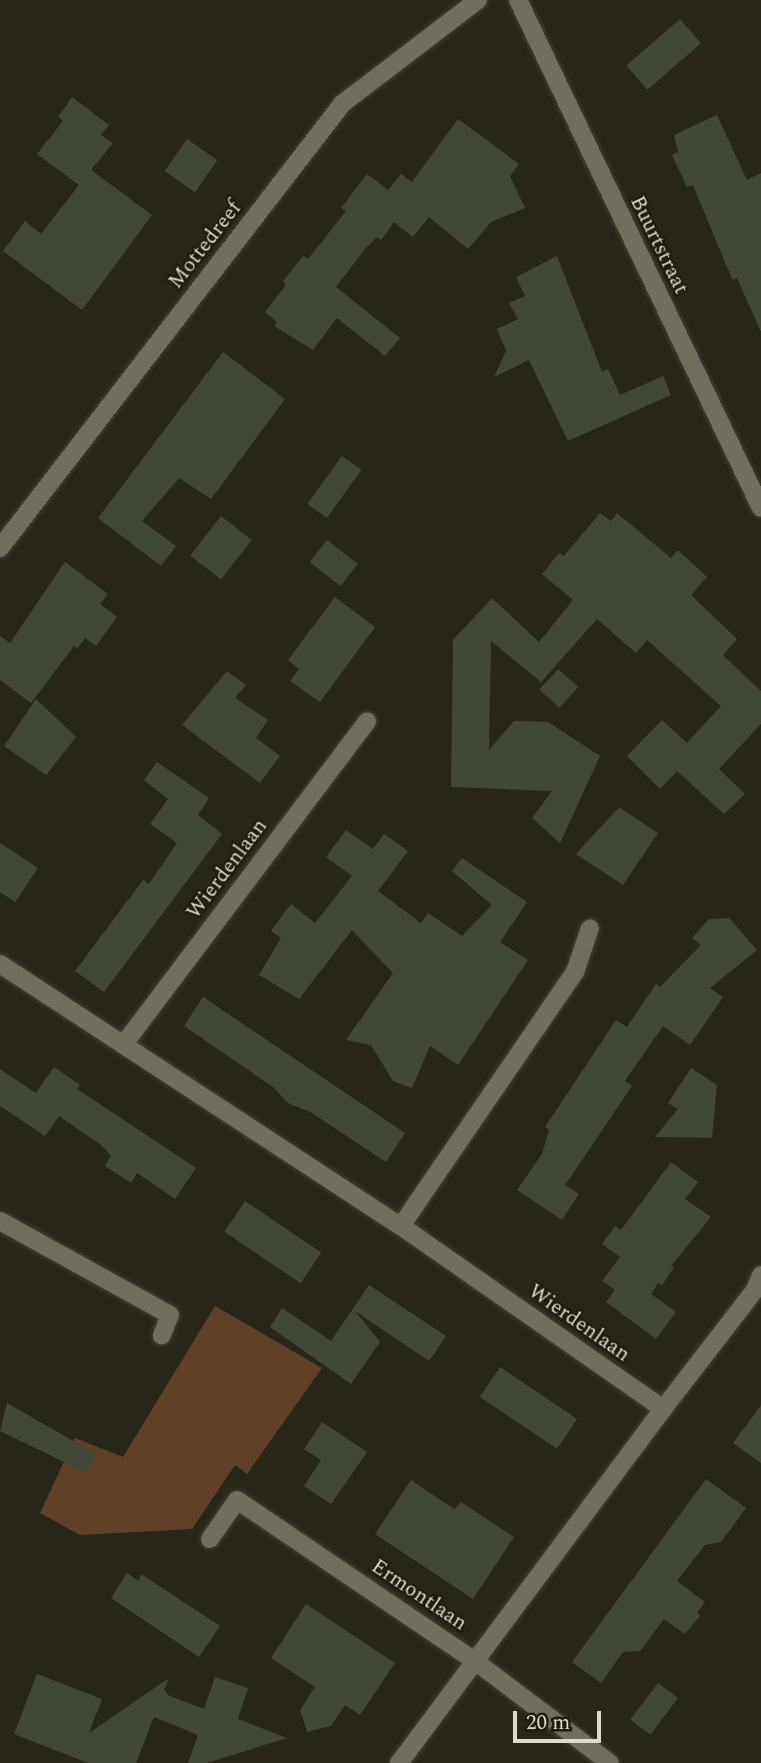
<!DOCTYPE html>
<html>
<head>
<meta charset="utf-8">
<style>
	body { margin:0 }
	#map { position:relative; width:761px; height:1763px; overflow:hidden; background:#282618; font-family:Spectral,serif }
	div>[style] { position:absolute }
	.green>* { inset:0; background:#604026 }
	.building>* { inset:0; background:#424839; transform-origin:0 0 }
	.roads { filter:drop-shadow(0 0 2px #414034) drop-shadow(0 0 2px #414034) }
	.minor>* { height:18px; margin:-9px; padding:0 9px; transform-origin:9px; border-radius:9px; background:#706e5d }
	span { translate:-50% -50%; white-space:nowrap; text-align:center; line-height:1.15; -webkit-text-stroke:5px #1e1d0f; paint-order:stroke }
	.street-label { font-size:21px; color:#dadad0 }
	.scale { position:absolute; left:513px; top:1711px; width:88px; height:32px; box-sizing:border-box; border:4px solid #dadad0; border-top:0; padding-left:9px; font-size:21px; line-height:24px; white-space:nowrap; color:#dadad0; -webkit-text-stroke:5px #1e1d0f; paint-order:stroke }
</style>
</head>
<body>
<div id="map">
	<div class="green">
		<i style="clip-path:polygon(215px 1306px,322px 1368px,247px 1474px,235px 1465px,192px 1529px,80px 1535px,40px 1513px,75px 1438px,123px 1457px)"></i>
	</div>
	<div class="building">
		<i style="left:680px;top:19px;width:32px;height:71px;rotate:49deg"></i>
		<i style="clip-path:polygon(72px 97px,109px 125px,101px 135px,113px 143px,91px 170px,152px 215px,82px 310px,3px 251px,25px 221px,41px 234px,79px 185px,37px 154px,63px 121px,58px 117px)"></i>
		<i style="clip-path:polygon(717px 115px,747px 180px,761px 173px,761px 332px,737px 278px,733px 280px,726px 265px,693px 185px,687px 187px,672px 155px,678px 152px,674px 135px)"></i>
		<i style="clip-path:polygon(458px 119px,519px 164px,510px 176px,525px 208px,491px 222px,468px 249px,429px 217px,413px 237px,394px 222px,381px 240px,377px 237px,365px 249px,336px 287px,400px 338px,385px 356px,337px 318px,313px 350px,274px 326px,277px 322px,265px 312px,286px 285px,283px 281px,303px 256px,308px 259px,346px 211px,341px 208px,367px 174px,388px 190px,401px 174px,412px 182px)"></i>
		<i style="left:187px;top:139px;width:37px;height:39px;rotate:35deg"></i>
		<i style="clip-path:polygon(557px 256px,602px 372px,608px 369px,620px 395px,663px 376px,671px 395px,568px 441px,529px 360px,494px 377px,506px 351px,497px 329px,518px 319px,509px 303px,525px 296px,516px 277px)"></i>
		<i style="clip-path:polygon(223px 352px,285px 399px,211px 499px,179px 478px,142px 521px,176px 546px,161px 566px,98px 518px)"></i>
		<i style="left:342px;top:456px;width:24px;height:59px;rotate:36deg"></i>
		<i style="clip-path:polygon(600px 513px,611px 521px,617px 513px,671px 558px,678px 550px,707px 577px,691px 595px,737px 639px,723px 655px,761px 691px,761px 724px,719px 769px,745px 794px,724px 814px,677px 771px,660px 789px,627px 756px,662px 720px,687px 743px,721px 706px,647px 640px,636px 653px,597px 619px,541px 682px,491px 641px,489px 750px,514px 721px,548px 722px,600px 756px,560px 843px,532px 818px,552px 791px,451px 787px,453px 640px,492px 598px,539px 642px,573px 600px,542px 574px,559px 553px,564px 556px)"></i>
		<i style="left:221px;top:516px;width:39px;height:50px;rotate:38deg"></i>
		<i style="left:327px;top:540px;width:39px;height:28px;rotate:38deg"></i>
		<i style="clip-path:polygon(65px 562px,108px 594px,100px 604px,117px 617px,96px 646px,85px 638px,77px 649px,74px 646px,31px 703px,0 680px,0 636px,10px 643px)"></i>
		<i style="clip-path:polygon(335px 597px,375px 627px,320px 702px,290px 681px,299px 669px,288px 660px)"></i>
		<i style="left:558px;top:669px;width:27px;height:28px;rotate:42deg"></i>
		<i style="clip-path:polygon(227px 671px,246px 685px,235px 698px,268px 720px,256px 738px,280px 756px,260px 783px,182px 725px)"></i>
		<i style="clip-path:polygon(36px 699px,76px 737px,46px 775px,4px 746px)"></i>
		<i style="clip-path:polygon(157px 762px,209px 798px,198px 815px,222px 834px,104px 992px,75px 971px,143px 880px,149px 884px,177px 843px,150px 824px,168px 799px,144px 780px)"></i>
		<i style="clip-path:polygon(619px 807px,658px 833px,623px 885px,576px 854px)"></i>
		<i style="clip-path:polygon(346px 830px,373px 849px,384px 834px,408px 851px,378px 891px,421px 923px,428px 913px,462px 936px,492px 905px,452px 871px,462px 858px,527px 902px,500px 942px,528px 960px,458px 1065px,430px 1046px,412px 1088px,393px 1081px,371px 1045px,346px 1040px,393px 973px,352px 930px,299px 999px,259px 975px,281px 938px,271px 931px,291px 904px,315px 923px,352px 876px,326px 857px)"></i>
		<i style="clip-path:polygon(0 843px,38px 868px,15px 902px,0 892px)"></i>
		<i style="clip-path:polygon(729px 918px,757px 950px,710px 988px,723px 997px,690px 1045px,663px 1026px,625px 1081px,632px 1086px,565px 1185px,579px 1194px,562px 1220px,517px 1190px,542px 1154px,549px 1130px,545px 1127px,616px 1020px,627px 1027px,656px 984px,660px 987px,701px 945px,692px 938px,709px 919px)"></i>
		<i style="clip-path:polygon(203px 997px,405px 1133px,386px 1162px,312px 1113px,288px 1103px,273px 1087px,184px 1026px)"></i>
		<i style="clip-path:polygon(54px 1067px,80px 1085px,77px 1089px,196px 1168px,175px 1199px,137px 1173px,131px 1183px,105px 1166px,111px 1156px,101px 1145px,59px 1116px,45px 1136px,0 1106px,0 1069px,36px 1093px)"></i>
		<i style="clip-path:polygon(691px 1068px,717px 1085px,712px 1138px,655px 1137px,678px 1109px,668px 1103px)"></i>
		<i style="clip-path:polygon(671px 1162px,698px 1182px,685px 1199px,711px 1217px,671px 1266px,674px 1268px,662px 1285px,658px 1283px,651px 1294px,676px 1312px,656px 1339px,606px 1302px,615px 1290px,602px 1281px,620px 1257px,602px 1244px,615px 1226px,621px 1230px)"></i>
		<i style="left:245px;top:1201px;width:92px;height:37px;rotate:34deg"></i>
		<i style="clip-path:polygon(369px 1285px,446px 1336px,429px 1361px,355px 1311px,380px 1342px,351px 1384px,270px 1327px,282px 1308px,331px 1341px)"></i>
		<i style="left:500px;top:1367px;width:93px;height:36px;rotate:34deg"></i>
		<i style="clip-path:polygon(7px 1403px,96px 1454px,87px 1473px,0 1431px)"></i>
		<i style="clip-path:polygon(761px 1405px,761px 1463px,733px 1443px)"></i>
		<i style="clip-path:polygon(322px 1422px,367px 1452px,331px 1504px,304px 1486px,321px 1460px,304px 1449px)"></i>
		<i style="clip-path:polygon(706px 1479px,746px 1508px,721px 1542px,705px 1545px,677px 1581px,705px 1602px,697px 1613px,700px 1616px,685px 1634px,664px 1619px,640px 1651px,623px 1652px,601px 1683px,572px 1662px)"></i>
		<i style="clip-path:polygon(411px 1480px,454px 1509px,461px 1502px,514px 1537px,473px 1599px,375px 1534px)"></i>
		<i style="clip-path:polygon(127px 1573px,139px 1581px,141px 1574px,220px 1626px,199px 1657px,111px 1598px)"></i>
		<i style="clip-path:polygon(306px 1604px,395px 1663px,360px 1715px,345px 1705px,331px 1726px,307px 1732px,300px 1710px,315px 1687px,271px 1658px)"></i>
		<i style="clip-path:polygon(37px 1674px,102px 1699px,89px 1733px,169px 1678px,164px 1690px,168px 1695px,204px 1709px,215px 1677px,248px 1688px,238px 1719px,287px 1738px,207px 1763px,188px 1763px,198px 1735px,154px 1717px,136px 1763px,88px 1763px,14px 1734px)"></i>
		<i style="left:658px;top:1683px;width:25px;height:46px;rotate:37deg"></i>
	</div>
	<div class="roads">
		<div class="minor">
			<i style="left:518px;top:0;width:563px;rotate:64.44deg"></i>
			<i style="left:0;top:548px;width:560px;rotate:-52.39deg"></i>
			<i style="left:342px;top:104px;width:171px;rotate:-37.4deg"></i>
			<i style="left:0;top:964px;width:479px;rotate:33.2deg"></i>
			<i style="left:401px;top:1226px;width:320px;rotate:34.9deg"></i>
			<i style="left:663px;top:1409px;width:442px;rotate:126.7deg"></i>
			<i style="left:124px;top:1044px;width:404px;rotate:-53deg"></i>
			<i style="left:0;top:1221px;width:194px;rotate:28.9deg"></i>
			<i style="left:170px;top:1315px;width:22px;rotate:112deg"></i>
			<i style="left:401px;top:1226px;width:308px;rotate:-55.6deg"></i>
			<i style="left:575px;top:972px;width:46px;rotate:-71.2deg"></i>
			<i style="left:663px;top:1409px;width:150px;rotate:-52.3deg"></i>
			<i style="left:755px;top:1290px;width:16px;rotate:-68deg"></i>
			<i style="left:210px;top:1539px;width:47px;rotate:-55.3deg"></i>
			<i style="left:237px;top:1500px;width:287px;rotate:34.1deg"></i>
			<i style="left:475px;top:1661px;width:169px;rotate:37.1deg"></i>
		</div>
	</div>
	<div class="street-label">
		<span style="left:205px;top:245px;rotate:-52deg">Mottedreef</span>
		<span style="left:659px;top:245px;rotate:64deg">Buurtstraat</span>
		<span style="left:227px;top:869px;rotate:-53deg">Wierdenlaan</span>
		<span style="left:579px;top:1323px;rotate:35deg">Wierdenlaan</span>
		<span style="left:419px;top:1595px;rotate:34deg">Ermontlaan</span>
	</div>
	<div class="scale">20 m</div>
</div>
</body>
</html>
